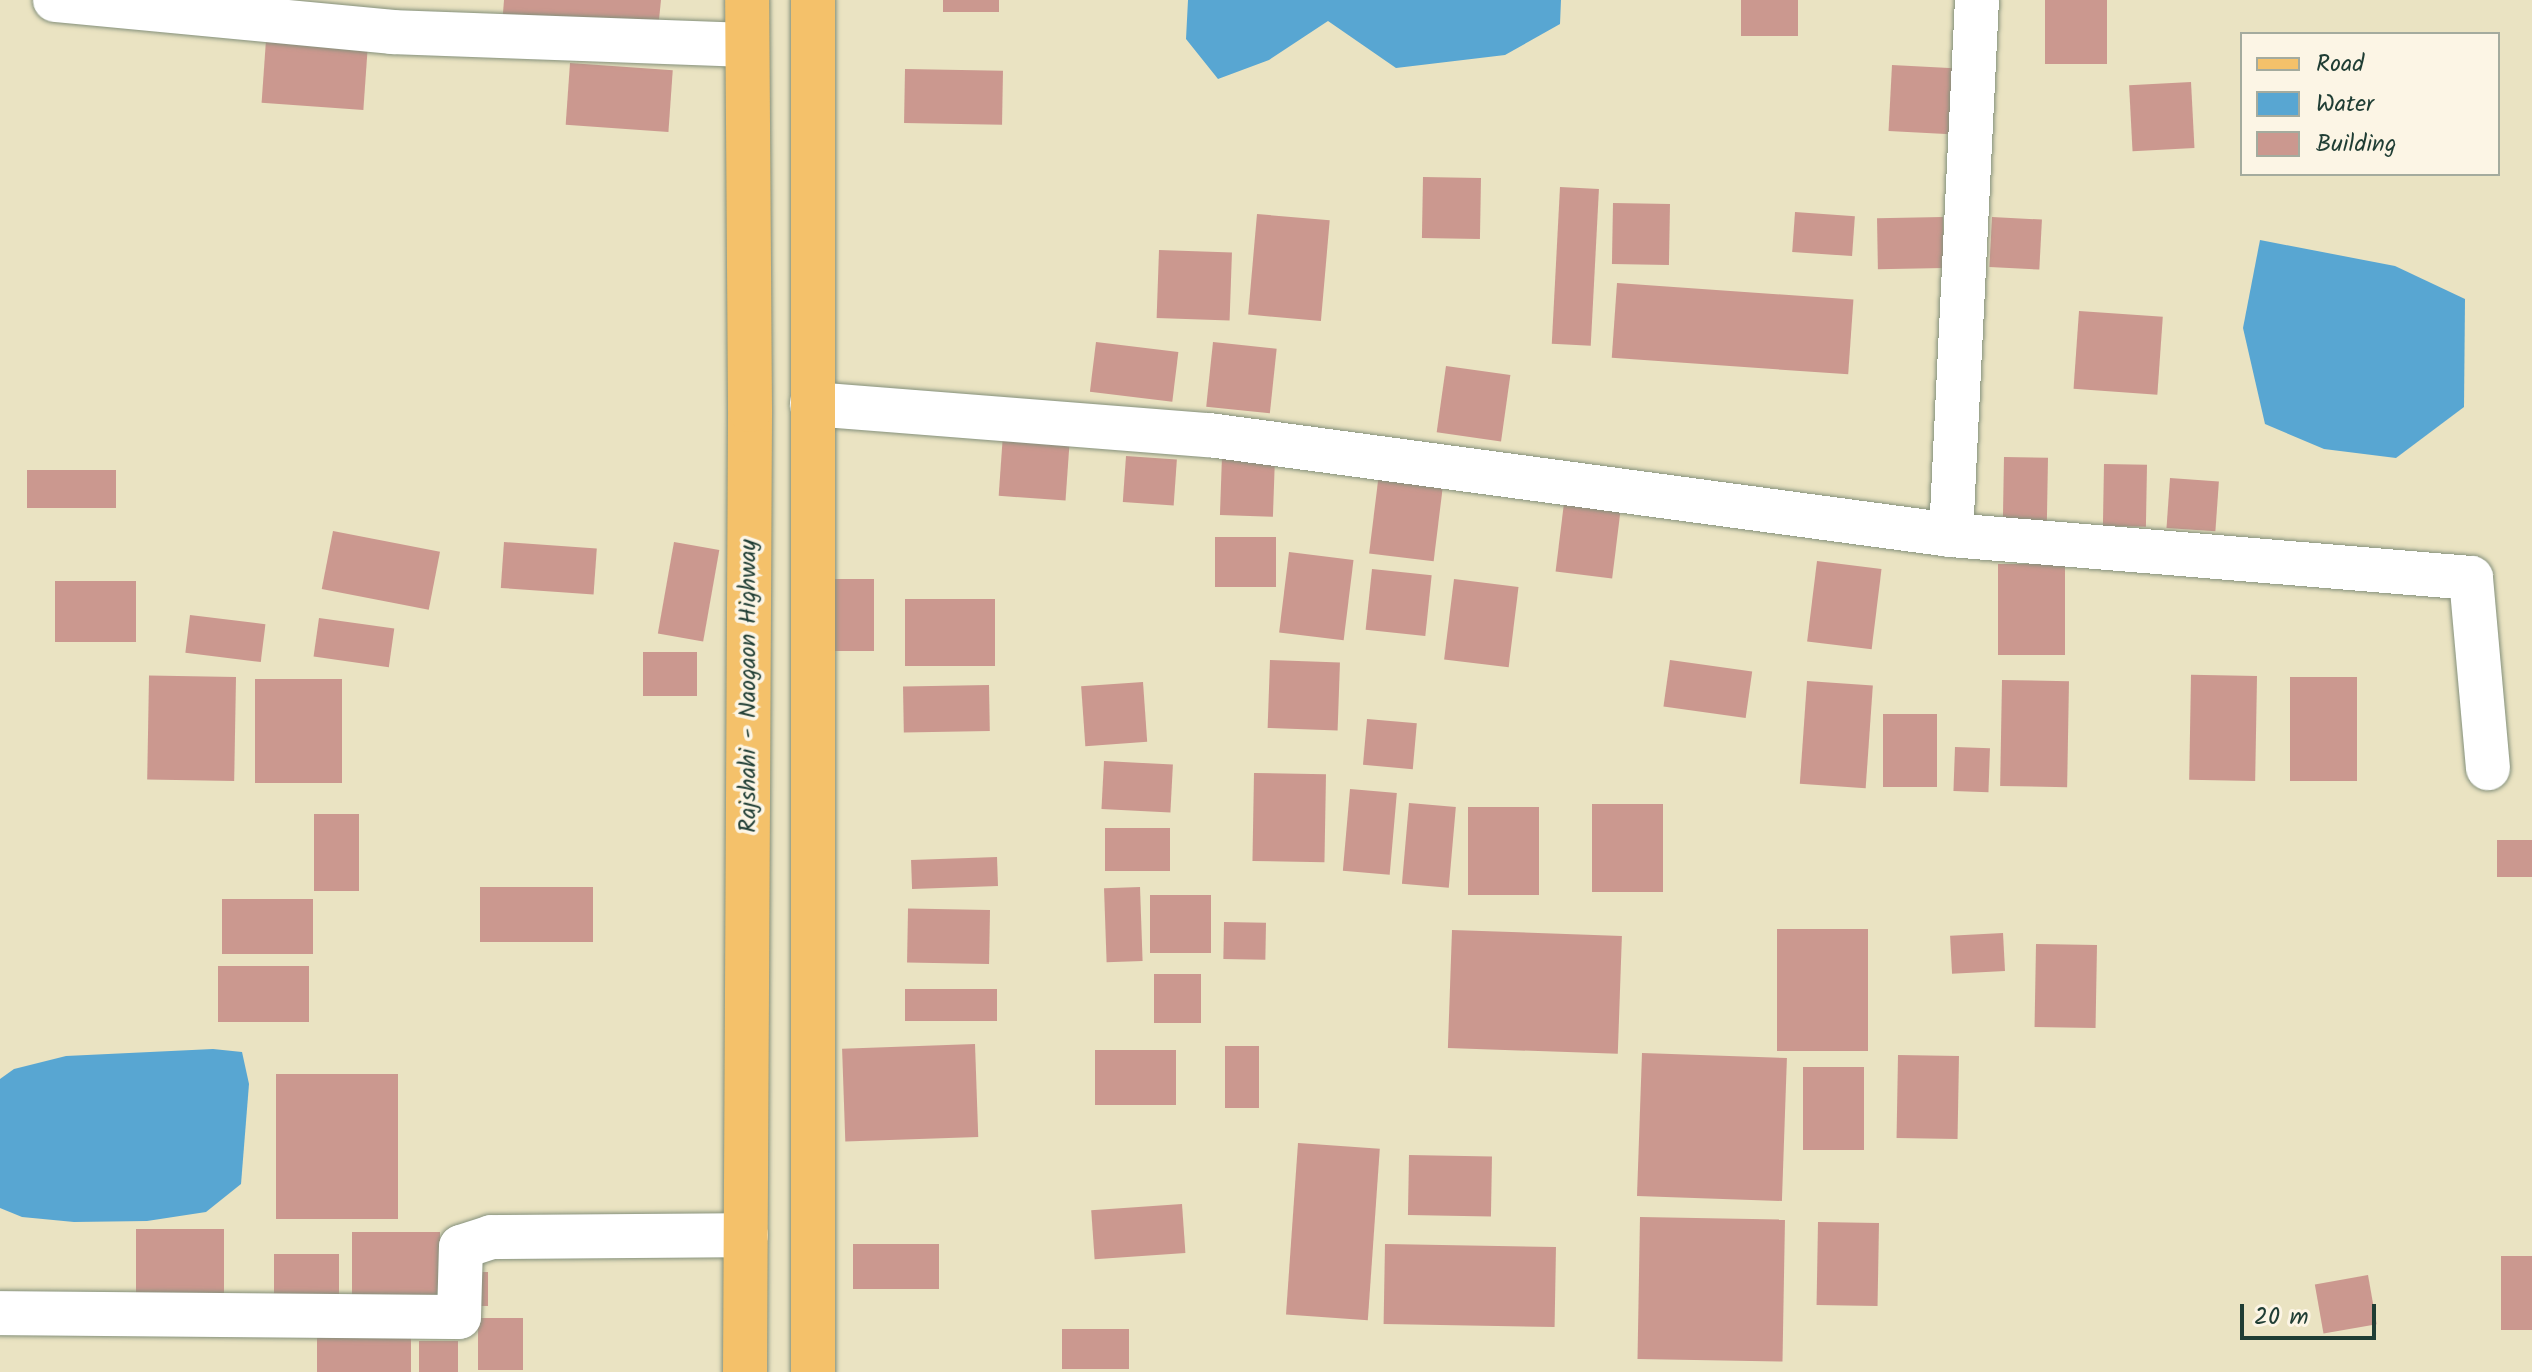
<!DOCTYPE html>
<html>
<head>
<meta charset="utf-8">
<style>
	body { margin:0 }
	#map { position:relative; width:2532px; height:1372px; overflow:hidden; background:#eae3c2; font-family:Kalam,sans-serif }
	div>[style] { position:absolute }
	.water>* { inset:0; background:#58a6d2 }
	.building>* { inset:0; background:#cb988f; transform-origin:0 0 }
	.roads { filter:drop-shadow(0 0 2px #84907b) drop-shadow(0 0 2px #84907b) }
	.street>* { height:44px; margin:-22px; padding:0 22px; transform-origin:22px; border-radius:22px; background:#fff }
	.primary>* { height:44px; margin:-22px; padding:0 22px; transform-origin:22px; border-radius:22px; background:#f4c16a }
	span { translate:-50% -50%; white-space:nowrap; text-align:center; line-height:1.15; -webkit-text-stroke:7px #fcf5e5; paint-order:stroke }
	.street-label { font-size:24px; color:#1f3d34 }
	.legend { position:absolute; left:2240px; top:32px; width:260px; height:144px; box-sizing:border-box; background:#fcf5e5; border:2px solid #a4ab9e; margin:0; padding:10px 14px; list-style:none; font-size:24px; color:#1f3d34 }
	.legend li { display:flex; align-items:center; gap:16px; height:40px }
	.legend b { width:40px; border:2px solid #a4ab9e }
	.scale { position:absolute; left:2240px; top:1304px; width:136px; height:36px; box-sizing:border-box; border:4px solid #1f3d34; border-top:0; padding-left:10px; font-size:24px; line-height:28px; white-space:nowrap; color:#1f3d34; -webkit-text-stroke:6px #fcf5e5; paint-order:stroke }
</style>
</head>
<body>
<div id="map">
	<div class="water">
		<i style="clip-path:polygon(1188px 0,1561px 0,1560px 24px,1505px 55px,1396px 68px,1328px 21px,1269px 60px,1218px 79px,1186px 39px)"></i>
		<i style="clip-path:polygon(2260px 240px,2395px 266px,2465px 299px,2464px 407px,2396px 458px,2324px 449px,2265px 424px,2243px 328px)"></i>
		<i style="clip-path:polygon(213px 1049px,242px 1052px,249px 1084px,241px 1184px,206px 1212px,147px 1221px,74px 1222px,22px 1217px,0 1208px,0 1079px,14px 1069px,66px 1056px)"></i>
	</div>
	<div class="building">
		<i style="clip-path:polygon(504px 0,661px 0,657px 39px,502px 26px)"></i>
		<i style="left:943px;top:0;width:56px;height:12px"></i>
		<i style="left:1741px;top:0;width:57px;height:36px"></i>
		<i style="left:2045px;top:0;width:62px;height:64px"></i>
		<i style="left:266px;top:40px;width:102px;height:63px;rotate:4deg"></i>
		<i style="left:570px;top:63px;width:103px;height:62px;rotate:4deg"></i>
		<i style="left:1892px;top:65px;width:62px;height:66px;rotate:3deg"></i>
		<i style="left:905px;top:69px;width:98px;height:54px;rotate:1deg"></i>
		<i style="left:2191px;top:82px;width:66px;height:62px;rotate:87deg"></i>
		<i style="left:1423px;top:177px;width:58px;height:61px;rotate:1deg"></i>
		<i style="left:1560px;top:187px;width:39px;height:157px;rotate:3deg"></i>
		<i style="left:1613px;top:203px;width:57px;height:61px;rotate:1deg"></i>
		<i style="left:1795px;top:212px;width:60px;height:40px;rotate:4deg"></i>
		<i style="left:1257px;top:214px;width:73px;height:101px;rotate:5deg"></i>
		<i style="left:1943px;top:217px;width:51px;height:66px;rotate:89deg"></i>
		<i style="left:1992px;top:217px;width:50px;height:50px;rotate:3deg"></i>
		<i style="left:1159px;top:250px;width:73px;height:68px;rotate:2deg"></i>
		<i style="left:1617px;top:283px;width:237px;height:75px;rotate:4deg"></i>
		<i style="left:2079px;top:311px;width:84px;height:78px;rotate:4deg"></i>
		<i style="left:1096px;top:342px;width:83px;height:50px;rotate:7deg"></i>
		<i style="left:1213px;top:342px;width:64px;height:65px;rotate:6deg"></i>
		<i style="left:1446px;top:366px;width:65px;height:67px;rotate:8deg"></i>
		<i style="left:1003px;top:434px;width:67px;height:62px;rotate:4deg"></i>
		<i style="left:1126px;top:456px;width:51px;height:46px;rotate:4deg"></i>
		<i style="left:1222px;top:456px;width:53px;height:59px;rotate:2deg"></i>
		<i style="left:2004px;top:457px;width:44px;height:63px;rotate:1deg"></i>
		<i style="left:2104px;top:464px;width:43px;height:62px;rotate:1deg"></i>
		<i style="left:116px;top:470px;width:38px;height:89px;rotate:90deg"></i>
		<i style="left:1379px;top:473px;width:65px;height:81px;rotate:7deg"></i>
		<i style="left:2170px;top:478px;width:49px;height:50px;rotate:4deg"></i>
		<i style="left:1564px;top:503px;width:57px;height:69px;rotate:7deg"></i>
		<i style="left:333px;top:531px;width:109px;height:59px;rotate:11deg"></i>
		<i style="left:1215px;top:537px;width:61px;height:50px"></i>
		<i style="left:504px;top:542px;width:93px;height:46px;rotate:4deg"></i>
		<i style="left:674px;top:542px;width:46px;height:93px;rotate:10deg"></i>
		<i style="left:1289px;top:552px;width:65px;height:81px;rotate:7deg"></i>
		<i style="left:1817px;top:561px;width:65px;height:81px;rotate:7deg"></i>
		<i style="left:1998px;top:564px;width:67px;height:91px"></i>
		<i style="left:1372px;top:569px;width:60px;height:61px;rotate:6deg"></i>
		<i style="left:831px;top:579px;width:43px;height:72px"></i>
		<i style="left:1454px;top:579px;width:65px;height:81px;rotate:7deg"></i>
		<i style="left:55px;top:581px;width:81px;height:61px"></i>
		<i style="left:995px;top:599px;width:67px;height:90px;rotate:90deg"></i>
		<i style="left:190px;top:615px;width:76px;height:38px;rotate:7deg"></i>
		<i style="left:319px;top:618px;width:76px;height:39px;rotate:8deg"></i>
		<i style="left:643px;top:652px;width:54px;height:44px"></i>
		<i style="left:1270px;top:660px;width:70px;height:68px;rotate:2deg"></i>
		<i style="left:1670px;top:660px;width:83px;height:47px;rotate:8deg"></i>
		<i style="left:2257px;top:676px;width:105px;height:66px;rotate:91deg"></i>
		<i style="left:236px;top:677px;width:104px;height:87px;rotate:91deg"></i>
		<i style="left:2290px;top:677px;width:67px;height:104px"></i>
		<i style="left:342px;top:679px;width:104px;height:87px;rotate:90deg"></i>
		<i style="left:2002px;top:680px;width:67px;height:106px;rotate:1deg"></i>
		<i style="left:1807px;top:681px;width:66px;height:103px;rotate:4deg"></i>
		<i style="left:1143px;top:682px;width:60px;height:62px;rotate:86deg"></i>
		<i style="left:989px;top:685px;width:46px;height:86px;rotate:89deg"></i>
		<i style="left:1883px;top:714px;width:54px;height:73px"></i>
		<i style="left:1367px;top:719px;width:50px;height:46px;rotate:5deg"></i>
		<i style="left:1955px;top:747px;width:35px;height:44px;rotate:2deg"></i>
		<i style="left:1104px;top:761px;width:69px;height:48px;rotate:3deg"></i>
		<i style="left:1254px;top:773px;width:72px;height:88px;rotate:1deg"></i>
		<i style="left:1350px;top:789px;width:47px;height:82px;rotate:5deg"></i>
		<i style="left:1409px;top:803px;width:47px;height:81px;rotate:5deg"></i>
		<i style="left:1592px;top:804px;width:71px;height:88px"></i>
		<i style="left:1468px;top:807px;width:71px;height:88px"></i>
		<i style="left:314px;top:814px;width:45px;height:77px"></i>
		<i style="left:1170px;top:828px;width:43px;height:65px;rotate:90deg"></i>
		<i style="left:2497px;top:840px;width:35px;height:37px"></i>
		<i style="left:997px;top:857px;width:29px;height:86px;rotate:88deg"></i>
		<i style="left:593px;top:887px;width:55px;height:113px;rotate:90deg"></i>
		<i style="left:1140px;top:887px;width:74px;height:36px;rotate:88deg"></i>
		<i style="left:1150px;top:895px;width:61px;height:58px"></i>
		<i style="left:222px;top:899px;width:91px;height:55px"></i>
		<i style="left:990px;top:910px;width:54px;height:82px;rotate:91deg"></i>
		<i style="left:1224px;top:922px;width:42px;height:37px;rotate:1deg"></i>
		<i style="left:1777px;top:929px;width:91px;height:122px"></i>
		<i style="left:1452px;top:930px;width:170px;height:118px;rotate:2deg"></i>
		<i style="left:2003px;top:933px;width:38px;height:53px;rotate:87deg"></i>
		<i style="left:2036px;top:944px;width:61px;height:83px;rotate:1deg"></i>
		<i style="left:309px;top:966px;width:56px;height:91px;rotate:90deg"></i>
		<i style="left:1154px;top:974px;width:47px;height:49px"></i>
		<i style="left:905px;top:989px;width:92px;height:32px"></i>
		<i style="left:975px;top:1044px;width:93px;height:133px;rotate:88deg"></i>
		<i style="left:1225px;top:1046px;width:34px;height:62px"></i>
		<i style="left:1176px;top:1050px;width:55px;height:81px;rotate:90deg"></i>
		<i style="left:1642px;top:1053px;width:145px;height:143px;rotate:2deg"></i>
		<i style="left:1898px;top:1055px;width:61px;height:83px;rotate:1deg"></i>
		<i style="left:1803px;top:1067px;width:61px;height:83px"></i>
		<i style="left:398px;top:1074px;width:145px;height:122px;rotate:90deg"></i>
		<i style="left:1298px;top:1143px;width:82px;height:172px;rotate:4deg"></i>
		<i style="left:1409px;top:1155px;width:83px;height:60px;rotate:1deg"></i>
		<i style="left:1182px;top:1204px;width:49px;height:91px;rotate:86deg"></i>
		<i style="left:1640px;top:1217px;width:145px;height:142px;rotate:1deg"></i>
		<i style="left:1818px;top:1222px;width:61px;height:83px;rotate:1deg"></i>
		<i style="left:136px;top:1229px;width:88px;height:68px"></i>
		<i style="left:352px;top:1232px;width:88px;height:68px"></i>
		<i style="left:853px;top:1244px;width:86px;height:45px"></i>
		<i style="left:1385px;top:1244px;width:171px;height:80px;rotate:1deg"></i>
		<i style="left:274px;top:1254px;width:65px;height:47px"></i>
		<i style="left:2501px;top:1256px;width:31px;height:74px"></i>
		<i style="left:465px;top:1272px;width:23px;height:34px"></i>
		<i style="left:2368px;top:1275px;width:50px;height:54px;rotate:80deg"></i>
		<i style="left:478px;top:1318px;width:45px;height:52px"></i>
		<i style="left:1129px;top:1329px;width:40px;height:67px;rotate:90deg"></i>
		<i style="left:411px;top:1332px;width:40px;height:94px;rotate:90deg"></i>
		<i style="left:419px;top:1341px;width:39px;height:31px"></i>
	</div>
	<div class="roads">
		<div class="street">
			<i style="left:55px;top:0;width:339px;rotate:5.4deg"></i>
			<i style="left:392px;top:32px;width:354px;rotate:2.1deg"></i>
			<i style="left:812px;top:404px;width:398px;rotate:4.5deg"></i>
			<i style="left:1209px;top:435px;width:749px;rotate:7.68deg"></i>
			<i style="left:1951px;top:535px;width:522px;rotate:4.73deg"></i>
			<i style="left:2471px;top:578px;width:191px;rotate:84.9deg"></i>
			<i style="left:1951px;top:535px;width:536px;rotate:-87.22deg"></i>
			<i style="left:0;top:1313px;width:459px;rotate:0.5deg"></i>
			<i style="left:459px;top:1317px;width:70px;rotate:-88.4deg"></i>
			<i style="left:461px;top:1247px;width:32px;rotate:-18deg"></i>
			<i style="left:491px;top:1237px;width:255px;rotate:-0.4deg"></i>
		</div>
		<div class="primary">
			<i style="left:813px;top:0;width:1372px;rotate:90deg"></i>
			<i style="left:745px;top:1372px;width:962px;rotate:-89.7deg"></i>
			<i style="left:750px;top:410px;width:410px;rotate:-90.4deg"></i>
		</div>
	</div>
	<div class="street-label">
		<span style="left:749px;top:686px;rotate:-90deg">Rajshahi - Naogaon Highway</span>
	</div>
	<ul class="legend">
	<li><b style="height:10px;background:#f4c16a"></b>Road</li>
	<li><b style="height:22px;background:#58a6d2"></b>Water</li>
	<li><b style="height:22px;background:#cb988f"></b>Building</li>
	</ul>
	<div class="scale">20 m</div>
</div>
</body>
</html>
